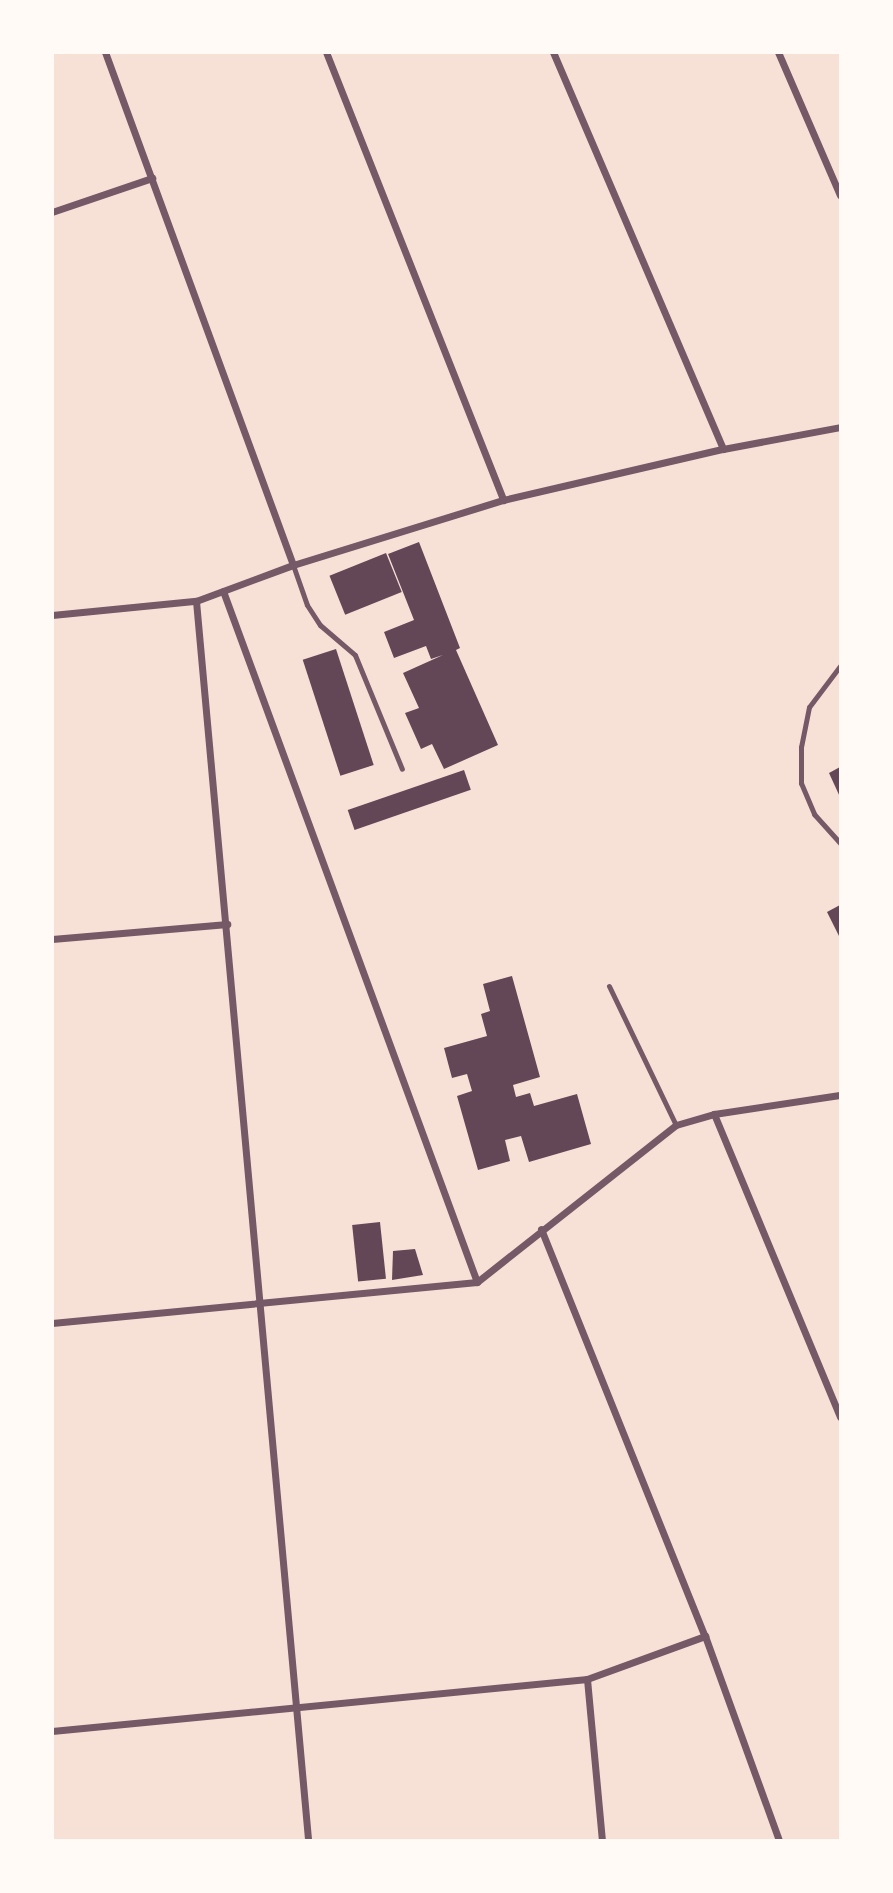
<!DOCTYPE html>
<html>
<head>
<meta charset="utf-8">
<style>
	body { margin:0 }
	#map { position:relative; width:893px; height:1893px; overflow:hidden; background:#f7e1d7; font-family:Overpass,sans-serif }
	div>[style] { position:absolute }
	.building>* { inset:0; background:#644757; transform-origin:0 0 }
	.service>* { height:5px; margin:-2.5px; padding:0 2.5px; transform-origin:2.5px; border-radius:2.5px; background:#755966 }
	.minor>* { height:7px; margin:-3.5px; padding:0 3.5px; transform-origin:3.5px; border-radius:3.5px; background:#755966 }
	span { translate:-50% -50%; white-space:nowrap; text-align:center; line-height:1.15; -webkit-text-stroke:5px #fffaf5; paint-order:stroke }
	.frame { position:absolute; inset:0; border:54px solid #fffaf5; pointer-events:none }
</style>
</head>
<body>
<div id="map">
	<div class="building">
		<i style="clip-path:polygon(419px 542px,460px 648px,456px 650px,498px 745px,444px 769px,432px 744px,421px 749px,405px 713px,419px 708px,403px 673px,443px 655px,431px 659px,426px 646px,394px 658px,384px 632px,414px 620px,388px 554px)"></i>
		<i style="left:386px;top:553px;width:42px;height:61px;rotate:68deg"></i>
		<i style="left:336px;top:649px;width:122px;height:35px;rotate:72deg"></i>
		<i style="clip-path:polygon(840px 767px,840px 797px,829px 773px)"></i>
		<i style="left:464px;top:770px;width:21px;height:123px;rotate:71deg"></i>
		<i style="clip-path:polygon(840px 905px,840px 938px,827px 912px)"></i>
		<i style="clip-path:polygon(512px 976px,540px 1077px,513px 1085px,516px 1097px,530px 1093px,534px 1106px,577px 1094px,591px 1144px,529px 1162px,521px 1136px,505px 1140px,510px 1161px,478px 1170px,457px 1096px,472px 1091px,467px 1074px,452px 1078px,444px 1048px,487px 1036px,481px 1014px,490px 1011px,483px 984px)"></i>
		<i style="left:380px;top:1222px;width:57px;height:28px;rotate:84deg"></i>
		<i style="clip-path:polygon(415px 1249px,423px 1275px,392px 1280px,393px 1251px)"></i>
	</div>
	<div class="service">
		<i style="left:293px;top:565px;width:42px;rotate:70.7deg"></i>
		<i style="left:307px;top:605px;width:24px;rotate:57deg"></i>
		<i style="left:320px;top:625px;width:46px;rotate:40.6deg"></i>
		<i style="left:355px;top:655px;width:123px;rotate:67.6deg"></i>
		<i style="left:840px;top:666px;width:51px;rotate:127.1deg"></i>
		<i style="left:809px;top:707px;width:41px;rotate:101.3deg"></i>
		<i style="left:801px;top:747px;width:36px;rotate:90deg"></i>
		<i style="left:801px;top:783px;width:34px;rotate:67deg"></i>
		<i style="left:814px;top:814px;width:39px;rotate:48deg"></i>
		<i style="left:609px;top:986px;width:154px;rotate:64.3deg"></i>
	</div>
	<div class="minor">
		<i style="left:105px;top:52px;width:546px;rotate:69.87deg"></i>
		<i style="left:326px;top:52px;width:482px;rotate:68.4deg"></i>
		<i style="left:553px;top:52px;width:432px;rotate:66.8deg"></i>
		<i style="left:778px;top:52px;width:156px;rotate:66.6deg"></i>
		<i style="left:52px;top:212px;width:106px;rotate:-18.8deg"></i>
		<i style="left:223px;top:591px;width:736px;rotate:69.82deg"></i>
		<i style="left:196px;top:601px;width:1244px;rotate:84.83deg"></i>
		<i style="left:52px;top:615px;width:145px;rotate:-5.6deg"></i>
		<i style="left:196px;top:601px;width:103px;rotate:-20.4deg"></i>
		<i style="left:293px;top:565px;width:220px;rotate:-17.2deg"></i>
		<i style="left:503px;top:500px;width:226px;rotate:-13.1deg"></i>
		<i style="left:723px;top:449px;width:119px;rotate:-10.6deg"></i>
		<i style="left:52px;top:939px;width:176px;rotate:-4.9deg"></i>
		<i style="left:714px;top:1114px;width:328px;rotate:67.4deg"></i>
		<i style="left:541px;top:1229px;width:439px;rotate:68.1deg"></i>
		<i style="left:705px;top:1636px;width:217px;rotate:70.1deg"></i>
		<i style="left:52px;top:1323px;width:427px;rotate:-5.5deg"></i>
		<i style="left:477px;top:1282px;width:253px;rotate:-38.3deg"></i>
		<i style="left:676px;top:1125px;width:40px;rotate:-16deg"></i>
		<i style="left:714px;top:1114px;width:127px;rotate:-8.6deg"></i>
		<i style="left:587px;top:1679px;width:162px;rotate:84.7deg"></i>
		<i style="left:52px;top:1731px;width:538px;rotate:-5.55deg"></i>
		<i style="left:587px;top:1679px;width:126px;rotate:-20deg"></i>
	</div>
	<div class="frame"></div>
</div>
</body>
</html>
